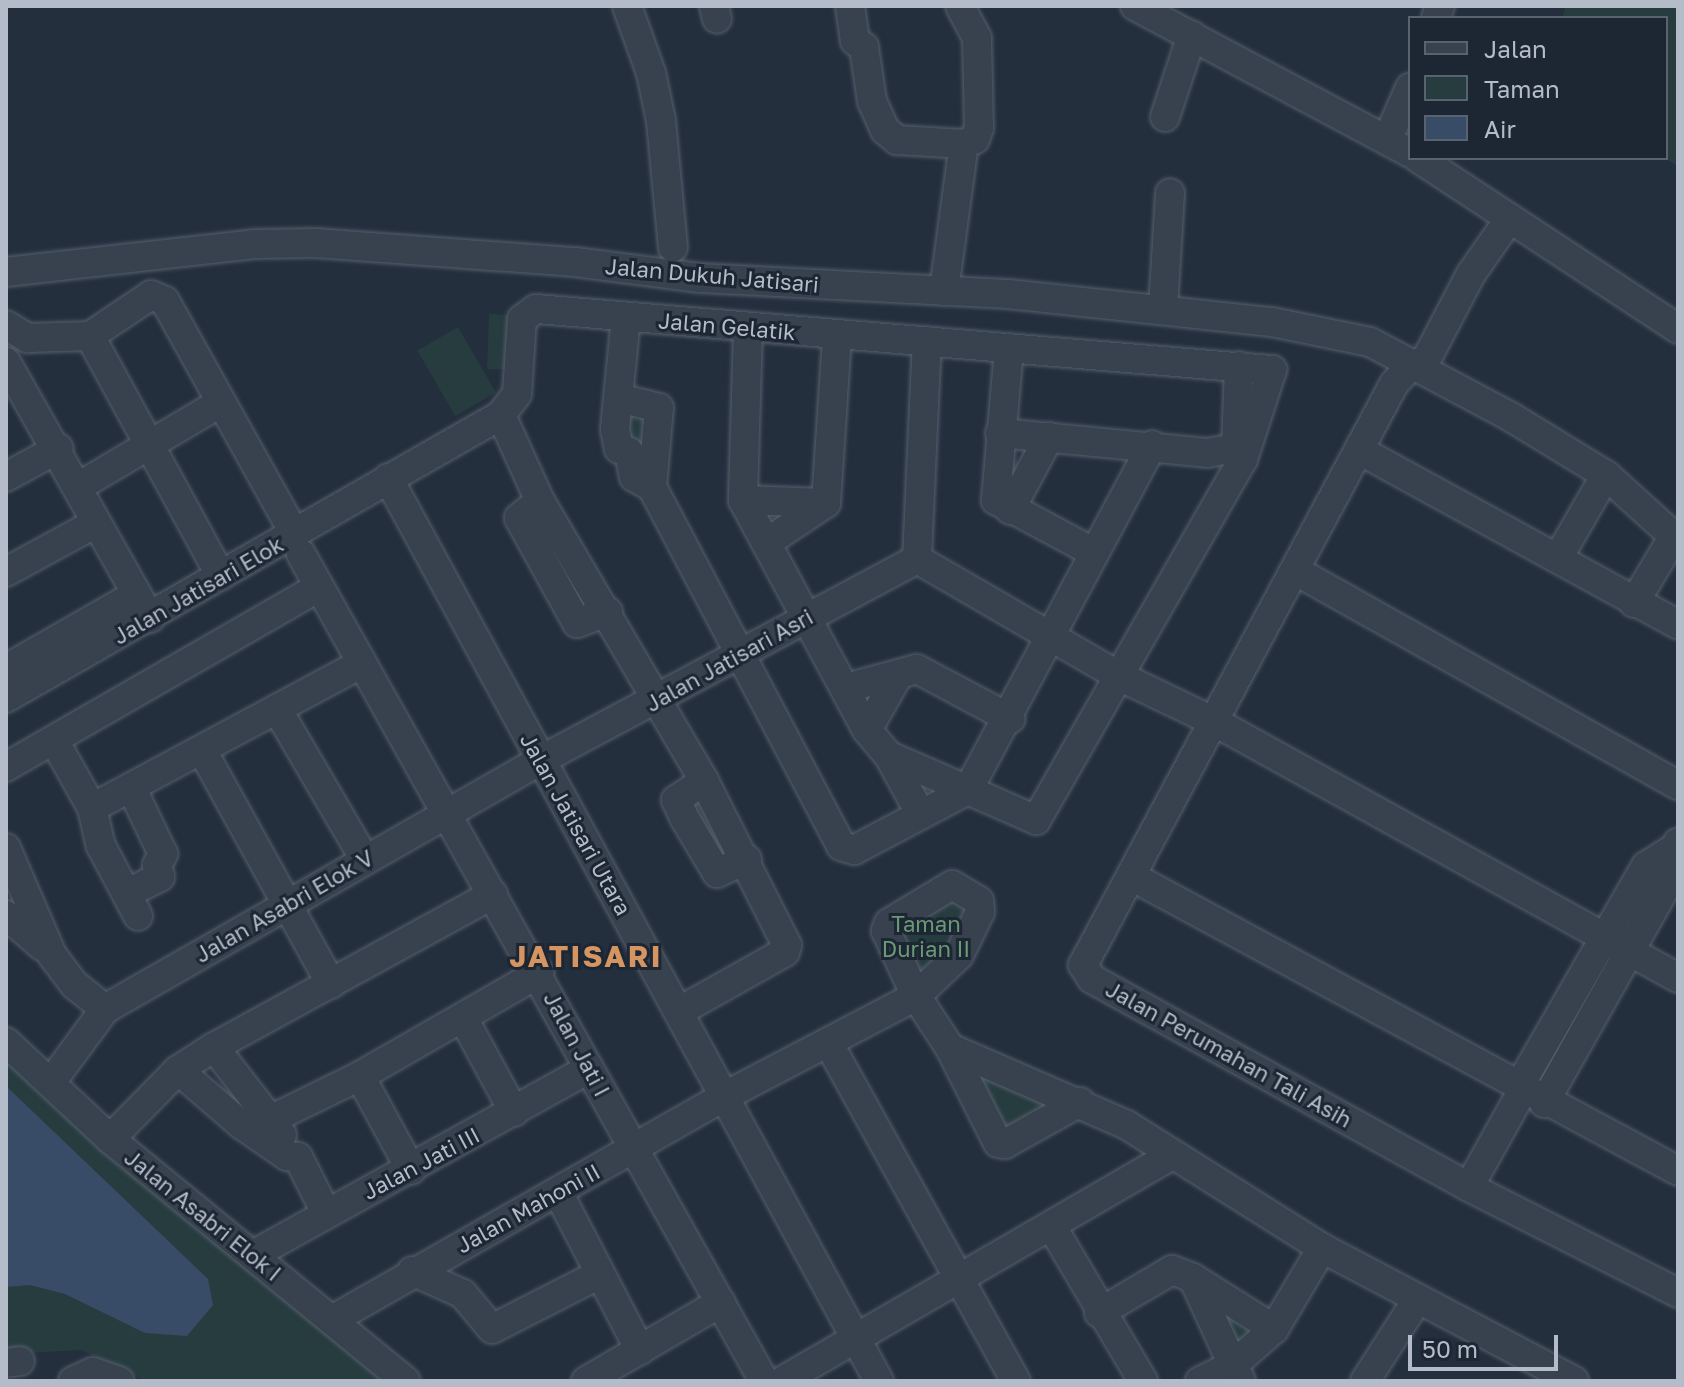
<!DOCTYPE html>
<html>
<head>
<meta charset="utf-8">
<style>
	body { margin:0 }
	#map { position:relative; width:1684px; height:1387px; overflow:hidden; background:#242f3e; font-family:"Golos Text",sans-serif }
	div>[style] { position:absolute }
	.green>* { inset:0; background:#263c3f; transform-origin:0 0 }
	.water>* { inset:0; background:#394c67 }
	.roads { filter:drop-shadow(0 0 2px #565f6c) drop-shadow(0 0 2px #565f6c) }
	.minor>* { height:28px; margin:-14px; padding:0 14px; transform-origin:14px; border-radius:14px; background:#38414e }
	span { translate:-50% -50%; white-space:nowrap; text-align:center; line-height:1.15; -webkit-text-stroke:6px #1d2633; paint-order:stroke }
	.street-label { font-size:22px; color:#b4bcc9 }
	.park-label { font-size:22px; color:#6b9a76 }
	.district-label { font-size:30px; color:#d59563; font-weight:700; letter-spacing:2px }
	.frame { position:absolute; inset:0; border:8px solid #b4bcc9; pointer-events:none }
	.legend { position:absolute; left:1408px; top:16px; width:260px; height:144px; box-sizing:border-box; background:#1d2633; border:2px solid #59626f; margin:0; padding:10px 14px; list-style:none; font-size:24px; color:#b4bcc9 }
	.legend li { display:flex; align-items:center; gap:16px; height:40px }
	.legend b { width:40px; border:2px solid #59626f }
	.scale { position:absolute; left:1408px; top:1335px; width:150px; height:36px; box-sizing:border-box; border:4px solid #b4bcc9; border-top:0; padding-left:10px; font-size:24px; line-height:28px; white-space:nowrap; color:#b4bcc9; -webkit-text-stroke:6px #1d2633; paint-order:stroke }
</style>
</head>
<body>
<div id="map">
	<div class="green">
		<i style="clip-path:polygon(1566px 6px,1678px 6px,1678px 166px,1664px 158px,1666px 18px,1562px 18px)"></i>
		<i style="left:489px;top:314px;width:28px;height:55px;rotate:2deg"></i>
		<i style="left:458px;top:327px;width:76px;height:47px;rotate:60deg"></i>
		<i style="left:626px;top:405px;width:22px;height:42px;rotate:3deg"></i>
		<i style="left:700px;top:789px;width:75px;height:24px;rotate:60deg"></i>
		<i style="clip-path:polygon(953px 886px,975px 909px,947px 956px,917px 974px,889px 928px)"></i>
		<i style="clip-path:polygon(6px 1055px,336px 1342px,382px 1381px,146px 1381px,81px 1350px,6px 1354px)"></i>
		<i style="clip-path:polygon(968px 1070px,1060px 1104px,1004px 1134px)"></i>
		<i style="clip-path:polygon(1221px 1301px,1267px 1328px,1235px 1349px)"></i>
	</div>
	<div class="water">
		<i style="clip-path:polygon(6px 1086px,208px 1279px,213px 1305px,187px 1336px,145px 1333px,65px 1294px,30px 1285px,6px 1287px)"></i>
	</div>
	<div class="roads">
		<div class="minor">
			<i style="left:627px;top:6px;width:71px;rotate:70.3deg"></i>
			<i style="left:651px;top:73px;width:49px;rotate:78.2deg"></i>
			<i style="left:661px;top:121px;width:127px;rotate:84.6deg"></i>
			<i style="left:714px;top:6px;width:13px;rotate:77deg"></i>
			<i style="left:850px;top:6px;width:35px;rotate:82deg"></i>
			<i style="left:855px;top:41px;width:11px;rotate:34deg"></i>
			<i style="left:864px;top:47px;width:55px;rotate:81.6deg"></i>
			<i style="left:872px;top:101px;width:32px;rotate:66deg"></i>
			<i style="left:885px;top:130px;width:16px;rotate:40deg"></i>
			<i style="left:897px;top:140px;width:67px;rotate:3.4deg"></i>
			<i style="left:964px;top:144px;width:12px;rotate:-24deg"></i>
			<i style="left:975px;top:139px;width:12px;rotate:-70deg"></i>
			<i style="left:979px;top:128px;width:90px;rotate:-91.3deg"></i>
			<i style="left:977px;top:38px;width:36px;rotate:-118deg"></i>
			<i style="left:1135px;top:6px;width:312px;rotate:28.1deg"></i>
			<i style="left:1436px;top:18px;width:13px;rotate:-72deg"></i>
			<i style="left:1165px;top:117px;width:86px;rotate:-71.8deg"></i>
			<i style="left:1388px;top:138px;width:55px;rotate:-66.3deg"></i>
			<i style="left:1418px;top:158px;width:311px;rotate:33.3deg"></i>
			<i style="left:6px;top:272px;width:250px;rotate:-6.4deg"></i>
			<i style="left:254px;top:244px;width:61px;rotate:-0.9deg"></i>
			<i style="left:315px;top:243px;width:261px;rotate:4.2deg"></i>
			<i style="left:575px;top:262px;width:126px;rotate:7.3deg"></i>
			<i style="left:700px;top:278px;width:308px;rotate:3deg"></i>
			<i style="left:1008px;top:294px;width:265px;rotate:6.1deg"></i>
			<i style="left:1272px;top:322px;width:100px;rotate:11.5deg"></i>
			<i style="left:1370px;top:342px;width:160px;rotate:28deg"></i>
			<i style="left:1511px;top:417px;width:111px;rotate:31.4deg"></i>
			<i style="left:1606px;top:475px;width:97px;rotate:42.1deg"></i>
			<i style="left:944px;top:291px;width:148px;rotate:-82.3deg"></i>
			<i style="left:1163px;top:308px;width:115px;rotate:-86.5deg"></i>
			<i style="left:626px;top:317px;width:113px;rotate:95.6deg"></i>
			<i style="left:615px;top:429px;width:20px;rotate:79deg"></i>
			<i style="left:619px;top:449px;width:10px;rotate:17deg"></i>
			<i style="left:629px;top:452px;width:25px;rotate:79deg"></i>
			<i style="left:634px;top:477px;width:21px;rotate:29deg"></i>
			<i style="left:652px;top:487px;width:406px;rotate:62.2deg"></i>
			<i style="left:841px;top:846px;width:14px;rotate:17deg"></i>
			<i style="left:854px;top:850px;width:129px;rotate:-27.8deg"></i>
			<i style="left:968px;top:790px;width:86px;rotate:-156.7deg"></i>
			<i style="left:889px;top:756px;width:65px;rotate:61.5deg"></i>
			<i style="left:6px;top:325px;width:26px;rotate:31deg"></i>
			<i style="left:28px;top:338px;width:62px;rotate:-1.8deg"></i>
			<i style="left:90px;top:336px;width:73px;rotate:-33.9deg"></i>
			<i style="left:151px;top:295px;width:15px;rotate:23deg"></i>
			<i style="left:165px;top:301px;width:268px;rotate:60.9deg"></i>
			<i style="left:748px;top:329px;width:171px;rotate:91.7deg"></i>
			<i style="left:743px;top:500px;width:261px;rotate:61.7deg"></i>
			<i style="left:867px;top:730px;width:34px;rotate:50deg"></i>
			<i style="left:90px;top:336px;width:273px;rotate:61.4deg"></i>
			<i style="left:1009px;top:348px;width:153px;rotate:94.9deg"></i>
			<i style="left:996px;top:500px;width:110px;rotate:28.2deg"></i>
			<i style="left:6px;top:362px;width:294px;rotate:60.6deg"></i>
			<i style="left:619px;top:398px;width:41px;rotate:14deg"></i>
			<i style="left:659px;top:408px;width:79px;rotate:95.1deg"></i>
			<i style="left:501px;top:415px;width:94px;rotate:65.6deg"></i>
			<i style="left:540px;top:501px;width:324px;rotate:59.6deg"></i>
			<i style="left:704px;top:781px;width:184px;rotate:63.2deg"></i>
			<i style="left:787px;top:945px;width:7px;rotate:106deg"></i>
			<i style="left:785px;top:952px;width:120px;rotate:150.7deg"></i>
			<i style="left:1000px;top:433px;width:208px;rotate:5.5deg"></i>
			<i style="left:1207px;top:453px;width:29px;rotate:-10deg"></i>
			<i style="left:1236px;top:448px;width:13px;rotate:58deg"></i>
			<i style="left:1236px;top:448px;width:82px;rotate:-87.9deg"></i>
			<i style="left:1359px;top:450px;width:364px;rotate:28.7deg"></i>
			<i style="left:6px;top:477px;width:60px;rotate:-28.7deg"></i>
			<i style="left:388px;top:478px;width:1028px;rotate:61.47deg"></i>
			<i style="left:78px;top:487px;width:165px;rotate:-30.6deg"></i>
			<i style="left:743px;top:500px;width:83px;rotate:2.1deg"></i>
			<i style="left:540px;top:501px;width:27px;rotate:141deg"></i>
			<i style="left:519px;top:518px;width:120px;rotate:61.1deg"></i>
			<i style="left:577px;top:623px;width:33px;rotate:-20deg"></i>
			<i style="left:1010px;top:510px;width:83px;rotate:-61.9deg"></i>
			<i style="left:766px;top:543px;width:72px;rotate:-33.7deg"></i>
			<i style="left:826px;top:503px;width:167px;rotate:-86.2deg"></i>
			<i style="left:301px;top:554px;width:948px;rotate:60.76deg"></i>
			<i style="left:1558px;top:558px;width:96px;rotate:-60deg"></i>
			<i style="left:917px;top:559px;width:233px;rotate:30.1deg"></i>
			<i style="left:1119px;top:676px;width:106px;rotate:25.6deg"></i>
			<i style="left:1215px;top:722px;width:529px;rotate:28.94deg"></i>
			<i style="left:917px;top:559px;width:218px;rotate:-87.4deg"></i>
			<i style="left:1296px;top:571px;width:438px;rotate:29.3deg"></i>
			<i style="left:6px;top:572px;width:102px;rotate:-28.6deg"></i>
			<i style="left:1634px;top:603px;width:78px;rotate:-59.2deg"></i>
			<i style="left:6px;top:669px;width:149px;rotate:-29.8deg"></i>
			<i style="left:846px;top:688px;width:73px;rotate:-15deg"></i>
			<i style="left:917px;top:669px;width:106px;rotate:28deg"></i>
			<i style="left:6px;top:698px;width:570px;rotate:-29.76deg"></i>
			<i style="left:501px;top:415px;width:26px;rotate:-53deg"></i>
			<i style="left:517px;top:394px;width:75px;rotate:-86.2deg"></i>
			<i style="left:522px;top:319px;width:17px;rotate:-36deg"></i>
			<i style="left:536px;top:309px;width:739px;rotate:4.74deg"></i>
			<i style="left:1272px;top:370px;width:94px;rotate:108deg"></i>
			<i style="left:1243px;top:459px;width:416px;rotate:119.8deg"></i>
			<i style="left:1036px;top:820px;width:74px;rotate:-156.2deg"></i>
			<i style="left:968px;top:790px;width:391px;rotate:-61.9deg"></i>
			<i style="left:277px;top:709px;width:173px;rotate:59.7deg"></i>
			<i style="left:867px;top:730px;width:64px;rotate:-60.3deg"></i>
			<i style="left:55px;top:742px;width:76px;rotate:60.7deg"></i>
			<i style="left:92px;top:808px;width:305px;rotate:-28.2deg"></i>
			<i style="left:203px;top:752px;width:265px;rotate:61.1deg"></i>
			<i style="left:6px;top:767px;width:361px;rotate:-29.9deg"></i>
			<i style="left:704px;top:781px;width:34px;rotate:146deg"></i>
			<i style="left:676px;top:800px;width:21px;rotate:65deg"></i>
			<i style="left:685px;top:819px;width:63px;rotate:59.3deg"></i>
			<i style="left:717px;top:873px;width:33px;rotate:-25deg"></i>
			<i style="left:92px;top:808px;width:39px;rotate:77deg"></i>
			<i style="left:101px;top:846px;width:79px;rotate:62.1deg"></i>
			<i style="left:6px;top:848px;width:116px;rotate:66.7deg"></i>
			<i style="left:52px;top:955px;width:38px;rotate:53deg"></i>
			<i style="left:75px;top:985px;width:38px;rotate:39deg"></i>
			<i style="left:1131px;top:876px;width:621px;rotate:28.34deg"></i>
			<i style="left:128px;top:893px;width:36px;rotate:-27deg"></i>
			<i style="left:160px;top:877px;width:12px;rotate:-104deg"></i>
			<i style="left:157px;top:865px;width:13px;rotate:-61deg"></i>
			<i style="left:163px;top:854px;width:72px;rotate:-115.5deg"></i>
			<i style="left:6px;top:915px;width:48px;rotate:40.7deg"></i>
			<i style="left:463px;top:1018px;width:107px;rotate:61.5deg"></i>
			<i style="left:6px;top:1042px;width:142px;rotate:43deg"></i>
			<i style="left:110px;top:1139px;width:382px;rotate:39.3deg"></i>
			<i style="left:829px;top:1044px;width:385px;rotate:61deg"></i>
			<i style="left:214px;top:1047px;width:111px;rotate:52.3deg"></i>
			<i style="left:950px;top:1048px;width:193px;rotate:23.5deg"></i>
			<i style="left:1127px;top:1125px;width:231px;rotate:32.2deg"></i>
			<i style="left:1322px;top:1248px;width:285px;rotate:27.8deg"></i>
			<i style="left:178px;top:1070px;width:84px;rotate:40.7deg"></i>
			<i style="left:242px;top:1125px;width:55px;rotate:34.6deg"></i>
			<i style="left:287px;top:1156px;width:11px;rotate:5deg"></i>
			<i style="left:298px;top:1157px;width:63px;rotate:63.4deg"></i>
			<i style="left:360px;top:1076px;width:107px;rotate:61.5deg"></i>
			<i style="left:52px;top:1081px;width:89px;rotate:-53.6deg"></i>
			<i style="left:105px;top:1009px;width:502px;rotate:-29.73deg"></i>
			<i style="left:541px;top:760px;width:426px;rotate:-28.1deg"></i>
			<i style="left:1520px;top:1085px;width:253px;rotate:-60.1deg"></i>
			<i style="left:1646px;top:866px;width:36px;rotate:-32deg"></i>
			<i style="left:1524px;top:1088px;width:113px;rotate:119.1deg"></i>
			<i style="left:1469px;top:1187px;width:234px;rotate:26.9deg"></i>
			<i style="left:1544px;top:1103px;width:263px;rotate:-60.6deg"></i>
			<i style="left:1673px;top:874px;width:32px;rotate:-81deg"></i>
			<i style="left:270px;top:1120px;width:100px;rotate:-26.1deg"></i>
			<i style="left:360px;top:1076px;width:207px;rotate:-29.9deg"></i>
			<i style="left:110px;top:1139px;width:97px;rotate:-45.4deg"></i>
			<i style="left:178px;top:1070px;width:43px;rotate:-32.6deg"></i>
			<i style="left:214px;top:1047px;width:318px;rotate:-28.7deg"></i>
			<i style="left:1469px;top:1187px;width:431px;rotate:-151.1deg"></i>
			<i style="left:1092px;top:979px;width:17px;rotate:-123deg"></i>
			<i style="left:1083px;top:965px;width:659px;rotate:-61.84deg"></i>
			<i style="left:1394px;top:384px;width:25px;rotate:-48deg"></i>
			<i style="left:1411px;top:365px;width:16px;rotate:-18deg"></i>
			<i style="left:1426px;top:360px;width:97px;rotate:-62.4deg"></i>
			<i style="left:1471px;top:274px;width:68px;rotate:-55.1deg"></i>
			<i style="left:559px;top:1194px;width:176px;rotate:62.6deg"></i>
			<i style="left:1052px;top:1227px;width:179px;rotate:59.4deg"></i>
			<i style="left:253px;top:1255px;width:382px;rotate:-29deg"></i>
			<i style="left:412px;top:1271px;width:56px;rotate:24.3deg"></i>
			<i style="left:463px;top:1294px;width:45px;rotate:50.4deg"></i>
			<i style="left:492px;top:1329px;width:121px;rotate:-27deg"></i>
			<i style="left:1193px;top:1278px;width:96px;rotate:65.3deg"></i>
			<i style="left:1233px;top:1365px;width:37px;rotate:154deg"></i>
			<i style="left:1099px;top:1313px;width:85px;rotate:-30.5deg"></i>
			<i style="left:1172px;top:1270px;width:22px;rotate:21deg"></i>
			<i style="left:1193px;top:1278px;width:96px;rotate:32.2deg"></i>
			<i style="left:332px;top:1320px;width:452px;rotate:-29.7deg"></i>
			<i style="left:725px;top:1096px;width:216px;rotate:-27.6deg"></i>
			<i style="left:916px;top:996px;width:59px;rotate:-43.6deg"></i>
			<i style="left:959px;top:955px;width:48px;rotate:-64deg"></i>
			<i style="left:980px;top:912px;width:11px;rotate:-95deg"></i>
			<i style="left:979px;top:901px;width:31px;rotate:-149deg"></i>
			<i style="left:952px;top:885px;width:74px;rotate:148.9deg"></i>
			<i style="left:889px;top:923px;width:9px;rotate:111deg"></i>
			<i style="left:886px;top:931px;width:72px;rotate:65.2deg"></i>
			<i style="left:916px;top:996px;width:62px;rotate:56.8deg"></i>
			<i style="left:950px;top:1048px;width:106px;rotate:63.2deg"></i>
			<i style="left:998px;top:1143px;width:7px;rotate:8deg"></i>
			<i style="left:1005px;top:1144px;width:86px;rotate:-29.2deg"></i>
			<i style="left:6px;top:1363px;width:14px;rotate:-8deg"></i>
			<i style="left:73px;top:1381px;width:22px;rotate:-24deg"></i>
			<i style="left:93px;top:1372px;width:28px;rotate:19deg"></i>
			<i style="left:586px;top:1381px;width:156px;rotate:-30.3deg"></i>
			<i style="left:782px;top:1381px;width:449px;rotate:-30.1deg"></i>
			<i style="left:1241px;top:1381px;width:18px;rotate:-117deg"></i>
			<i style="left:1233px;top:1365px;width:55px;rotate:-41.3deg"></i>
			<i style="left:1274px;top:1329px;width:94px;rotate:-59.3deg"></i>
			<i style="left:1365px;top:1381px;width:96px;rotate:-57.3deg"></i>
		</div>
	</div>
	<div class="street-label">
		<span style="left:712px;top:275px;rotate:5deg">Jalan Dukuh Jatisari</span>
		<span style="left:727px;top:326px;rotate:5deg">Jalan Gelatik</span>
		<span style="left:198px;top:590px;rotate:-30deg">Jalan Jatisari Elok</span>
		<span style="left:729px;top:660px;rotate:-29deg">Jalan Jatisari Asri</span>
		<span style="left:576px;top:824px;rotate:61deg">Jalan Jatisari Utara</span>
		<span style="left:284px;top:906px;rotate:-30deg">Jalan Asabri Elok V</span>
		<span style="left:577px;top:1044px;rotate:62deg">Jalan Jati I</span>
		<span style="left:1229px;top:1054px;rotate:29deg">Jalan Perumahan Tali Asih</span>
		<span style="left:421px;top:1163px;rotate:-28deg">Jalan Jati III</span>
		<span style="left:528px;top:1208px;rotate:-29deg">Jalan Mahoni II</span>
		<span style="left:203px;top:1215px;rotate:39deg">Jalan Asabri Elok I</span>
	</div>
	<div class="park-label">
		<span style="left:926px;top:936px">Taman<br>Durian II</span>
	</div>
	<div class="district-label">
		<span style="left:586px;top:956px">JATISARI</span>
	</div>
	<div class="frame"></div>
	<ul class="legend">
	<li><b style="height:10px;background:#38414e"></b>Jalan</li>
	<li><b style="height:22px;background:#263c3f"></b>Taman</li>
	<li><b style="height:22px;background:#394c67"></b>Air</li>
	</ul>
	<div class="scale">50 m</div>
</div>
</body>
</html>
